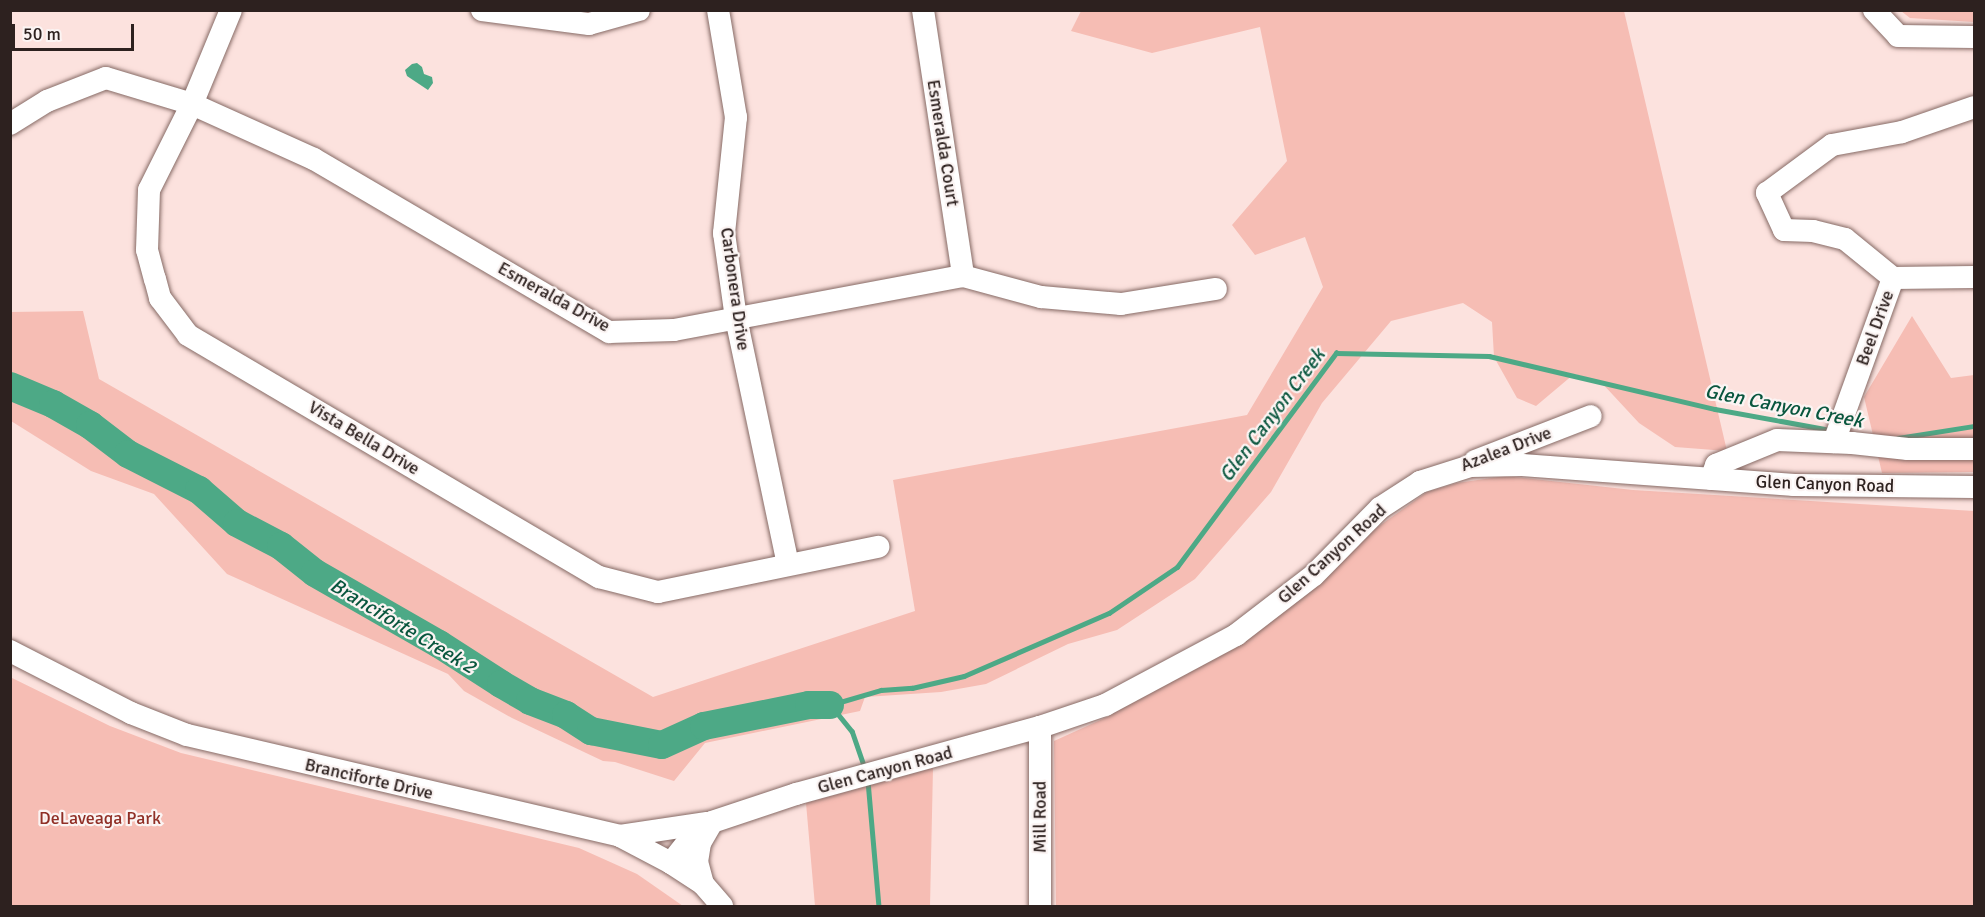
<!DOCTYPE html>
<html>
<head>
<meta charset="utf-8">
<style>
	body { margin:0 }
	#map { position:relative; width:1985px; height:917px; overflow:hidden; background:#fce2de; font-family:Signika,sans-serif }
	div>[style] { position:absolute }
	.green>* { inset:0; background:#f6bdb4 }
	.water>* { inset:0; background:#4da986 }
	.stream>* { height:4.5px; margin:-2.25px; padding:0 2.25px; transform-origin:2.25px; border-radius:2.25px; background:#4da986 }
	.river>* { height:28px; margin:-14px; padding:0 14px; transform-origin:14px; border-radius:14px; background:#4da986 }
	.roads { filter:drop-shadow(0 0 2px #866a65) drop-shadow(0 0 2px #866a65) }
	.minor>* { height:22px; margin:-11px; padding:0 11px; transform-origin:11px; border-radius:11px; background:#fff }
	span { translate:-50% -50%; white-space:nowrap; text-align:center; line-height:1.15; -webkit-text-stroke:4.5px #fbf4f3; paint-order:stroke }
	.street-label { font-size:18px; color:#2d211f }
	.park-label { font-size:18px; color:#902f26 }
	.water-label { font-size:20px; color:#09563e; font-style:italic }
	.frame { position:absolute; inset:0; border:12px solid #2d211f; pointer-events:none }
	.scale { position:absolute; left:12px; top:24px; width:122px; height:27px; box-sizing:border-box; border:3px solid #2d211f; border-top:0; padding-left:8px; font-size:18px; line-height:21px; white-space:nowrap; color:#2d211f; -webkit-text-stroke:4px #fbf4f3; paint-order:stroke }
</style>
</head>
<body>
<div id="map">
	<div class="green">
		<i style="clip-path:polygon(1081px 11px,1624px 11px,1727px 451px,1675px 447px,1639px 423px,1600px 381px,1574px 374px,1536px 406px,1517px 398px,1494px 357px,1492px 322px,1463px 303px,1391px 321px,1322px 403px,1271px 492px,1195px 579px,1117px 630px,1068px 644px,986px 684px,941px 692px,865px 697px,860px 711px,705px 743px,674px 781px,615px 762px,603px 761px,512px 718px,464px 691px,448px 674px,227px 574px,154px 494px,91px 471px,11px 421px,10px 312px,83px 311px,99px 379px,653px 697px,915px 611px,893px 480px,1247px 415px,1323px 287px,1305px 237px,1255px 255px,1232px 225px,1287px 161px,1260px 27px,1152px 53px,1071px 31px)"></i>
		<i style="clip-path:polygon(1901px 11px,1974px 11px,1974px 22px,1910px 18px)"></i>
		<i style="clip-path:polygon(1912px 316px,1951px 378px,1974px 375px,1974px 472px,1882px 473px,1864px 397px)"></i>
		<i style="clip-path:polygon(1505px 476px,1633px 490px,1974px 511px,1974px 906px,1056px 906px,1054px 741px,1107px 717px,1247px 635px,1375px 529px,1427px 492px,1457px 483px)"></i>
		<i style="clip-path:polygon(10px 677px,110px 726px,181px 753px,579px 848px,637px 874px,683px 906px,11px 906px)"></i>
		<i style="clip-path:polygon(933px 768px,930px 906px,815px 906px,806px 803px)"></i>
	</div>
	<div class="water">
		<i style="clip-path:polygon(417px 63px,422px 67px,424px 74px,432px 77px,433px 83px,428px 90px,407px 76px,405px 70px,412px 64px)"></i>
	</div>
	<div class="stream">
		<i style="left:1898px;top:438px;width:77px;rotate:-9deg"></i>
		<i style="left:864px;top:767px;width:37px;rotate:-109deg"></i>
		<i style="left:852px;top:732px;width:35px;rotate:-129deg"></i>
		<i style="left:830px;top:705px;width:53px;rotate:-16.4deg"></i>
		<i style="left:881px;top:690px;width:31px;rotate:-4deg"></i>
		<i style="left:912px;top:688px;width:53px;rotate:-13deg"></i>
		<i style="left:964px;top:676px;width:158px;rotate:-23.5deg"></i>
		<i style="left:1109px;top:613px;width:82px;rotate:-34.1deg"></i>
		<i style="left:1177px;top:567px;width:267px;rotate:-53.4deg"></i>
		<i style="left:1336px;top:353px;width:153px;rotate:1.1deg"></i>
		<i style="left:1489px;top:356px;width:232px;rotate:13.2deg"></i>
		<i style="left:1715px;top:409px;width:118px;rotate:10.3deg"></i>
		<i style="left:868px;top:781px;width:125px;rotate:85deg"></i>
	</div>
	<div class="river">
		<i style="left:10px;top:386px;width:47px;rotate:22.7deg"></i>
		<i style="left:53px;top:404px;width:43px;rotate:29.6deg"></i>
		<i style="left:90px;top:425px;width:48px;rotate:37.3deg"></i>
		<i style="left:128px;top:454px;width:80px;rotate:26.9deg"></i>
		<i style="left:199px;top:490px;width:50px;rotate:41deg"></i>
		<i style="left:237px;top:523px;width:50px;rotate:27.6deg"></i>
		<i style="left:281px;top:546px;width:43px;rotate:38.5deg"></i>
		<i style="left:315px;top:573px;width:143px;rotate:29.8deg"></i>
		<i style="left:439px;top:644px;width:74px;rotate:32.8deg"></i>
		<i style="left:501px;top:684px;width:34px;rotate:30deg"></i>
		<i style="left:530px;top:701px;width:39px;rotate:21deg"></i>
		<i style="left:566px;top:715px;width:30px;rotate:33deg"></i>
		<i style="left:591px;top:731px;width:72px;rotate:11.2deg"></i>
		<i style="left:662px;top:745px;width:46px;rotate:-24.3deg"></i>
		<i style="left:704px;top:726px;width:107px;rotate:-11.3deg"></i>
		<i style="left:809px;top:705px;width:21px"></i>
	</div>
	<div class="roads">
		<div class="minor">
			<i style="left:231px;top:10px;width:102px;rotate:112.5deg"></i>
			<i style="left:192px;top:104px;width:96px;rotate:116.6deg"></i>
			<i style="left:149px;top:190px;width:60px;rotate:91.9deg"></i>
			<i style="left:147px;top:250px;width:30px;rotate:75deg"></i>
			<i style="left:155px;top:279px;width:20px;rotate:75deg"></i>
			<i style="left:160px;top:298px;width:46px;rotate:52.9deg"></i>
			<i style="left:188px;top:335px;width:477px;rotate:30.5deg"></i>
			<i style="left:599px;top:577px;width:61px;rotate:14.3deg"></i>
			<i style="left:658px;top:592px;width:225px;rotate:-11.6deg"></i>
			<i style="left:482px;top:10px;width:108px;rotate:7.5deg"></i>
			<i style="left:589px;top:24px;width:52px;rotate:-15.6deg"></i>
			<i style="left:718px;top:10px;width:109px;rotate:80.5deg"></i>
			<i style="left:736px;top:117px;width:117px;rotate:95.9deg"></i>
			<i style="left:724px;top:233px;width:86px;rotate:82deg"></i>
			<i style="left:736px;top:318px;width:252px;rotate:78.1deg"></i>
			<i style="left:923px;top:10px;width:269px;rotate:81.4deg"></i>
			<i style="left:1874px;top:10px;width:35px;rotate:47deg"></i>
			<i style="left:1898px;top:36px;width:76px;rotate:0.8deg"></i>
			<i style="left:10px;top:124px;width:44px;rotate:-31.9deg"></i>
			<i style="left:47px;top:101px;width:63px;rotate:-21.3deg"></i>
			<i style="left:106px;top:78px;width:90px;rotate:16.8deg"></i>
			<i style="left:192px;top:104px;width:134px;rotate:24.3deg"></i>
			<i style="left:314px;top:159px;width:342px;rotate:30.4deg"></i>
			<i style="left:609px;top:332px;width:65px;rotate:-1.8deg"></i>
			<i style="left:674px;top:330px;width:294px;rotate:-10.6deg"></i>
			<i style="left:963px;top:276px;width:81px;rotate:15.1deg"></i>
			<i style="left:1041px;top:297px;width:80px;rotate:5deg"></i>
			<i style="left:1121px;top:304px;width:96px;rotate:-9deg"></i>
			<i style="left:1893px;top:278px;width:62px;rotate:-140.9deg"></i>
			<i style="left:1845px;top:239px;width:33px;rotate:-166deg"></i>
			<i style="left:1813px;top:231px;width:29px;rotate:-178deg"></i>
			<i style="left:1784px;top:230px;width:41px;rotate:-114.7deg"></i>
			<i style="left:1767px;top:193px;width:81px;rotate:-36.4deg"></i>
			<i style="left:1832px;top:145px;width:71px;rotate:-10.5deg"></i>
			<i style="left:1902px;top:132px;width:76px;rotate:-19.1deg"></i>
			<i style="left:1893px;top:278px;width:81px;rotate:-0.7deg"></i>
			<i style="left:1834px;top:442px;width:174px;rotate:-70.2deg"></i>
			<i style="left:1475px;top:461px;width:124px;rotate:-21.2deg"></i>
			<i style="left:1711px;top:479px;width:15px;rotate:-70deg"></i>
			<i style="left:1716px;top:465px;width:66px;rotate:-22.3deg"></i>
			<i style="left:1777px;top:440px;width:75px;rotate:2.3deg"></i>
			<i style="left:1852px;top:443px;width:56px;rotate:6.1deg"></i>
			<i style="left:1908px;top:449px;width:66px"></i>
			<i style="left:10px;top:651px;width:136px;rotate:27.1deg"></i>
			<i style="left:131px;top:713px;width:60px;rotate:21.4deg"></i>
			<i style="left:187px;top:735px;width:445px;rotate:13.1deg"></i>
			<i style="left:620px;top:836px;width:58px;rotate:27.9deg"></i>
			<i style="left:671px;top:863px;width:38px;rotate:33deg"></i>
			<i style="left:703px;top:884px;width:29px;rotate:49deg"></i>
			<i style="left:620px;top:836px;width:88px;rotate:-8.5deg"></i>
			<i style="left:671px;top:863px;width:29px;rotate:-52deg"></i>
			<i style="left:689px;top:840px;width:29px;rotate:-38deg"></i>
			<i style="left:712px;top:822px;width:89px;rotate:-18.4deg"></i>
			<i style="left:796px;top:794px;width:253px;rotate:-15.4deg"></i>
			<i style="left:1040px;top:727px;width:69px;rotate:-18.7deg"></i>
			<i style="left:1105px;top:705px;width:149px;rotate:-28.1deg"></i>
			<i style="left:1236px;top:635px;width:98px;rotate:-37.6deg"></i>
			<i style="left:1314px;top:575px;width:94px;rotate:-45.4deg"></i>
			<i style="left:1380px;top:508px;width:48px;rotate:-33deg"></i>
			<i style="left:1420px;top:482px;width:52px;rotate:-17.7deg"></i>
			<i style="left:1470px;top:466px;width:52px;rotate:-1.1deg"></i>
			<i style="left:1522px;top:465px;width:273px;rotate:4.2deg"></i>
			<i style="left:1794px;top:485px;width:180px;rotate:0.6deg"></i>
			<i style="left:703px;top:884px;width:23px;rotate:-105deg"></i>
			<i style="left:697px;top:862px;width:19px;rotate:-81deg"></i>
			<i style="left:700px;top:843px;width:20px;rotate:-60deg"></i>
			<i style="left:1040px;top:906px;width:179px;rotate:-90deg"></i>
		</div>
	</div>
	<div class="street-label">
		<span style="left:943px;top:143px;rotate:81deg">Esmeralda Court</span>
		<span style="left:735px;top:289px;rotate:82deg">Carbonera Drive</span>
		<span style="left:554px;top:297px;rotate:29deg">Esmeralda Drive</span>
		<span style="left:1875px;top:328px;rotate:-70deg">Beel Drive</span>
		<span style="left:364px;top:438px;rotate:31deg">Vista Bella Drive</span>
		<span style="left:1506px;top:449px;rotate:-21deg">Azalea Drive</span>
		<span style="left:1825px;top:484px;rotate:2deg">Glen Canyon Road</span>
		<span style="left:1332px;top:554px;rotate:-42deg">Glen Canyon Road</span>
		<span style="left:885px;top:770px;rotate:-15deg">Glen Canyon Road</span>
		<span style="left:369px;top:779px;rotate:13deg">Branciforte Drive</span>
		<span style="left:1040px;top:817px;rotate:-90deg">Mill Road</span>
	</div>
	<div class="park-label">
		<span style="left:100px;top:818px">DeLaveaga Park</span>
	</div>
	<div class="water-label">
		<span style="left:1784px;top:406px;rotate:11deg">Glen Canyon Creek</span>
		<span style="left:1272px;top:415px;rotate:-53deg">Glen Canyon Creek</span>
		<span style="left:403px;top:626px;rotate:31deg">Branciforte Creek 2</span>
	</div>
	<div class="frame"></div>
	<div class="scale">50 m</div>
</div>
</body>
</html>
